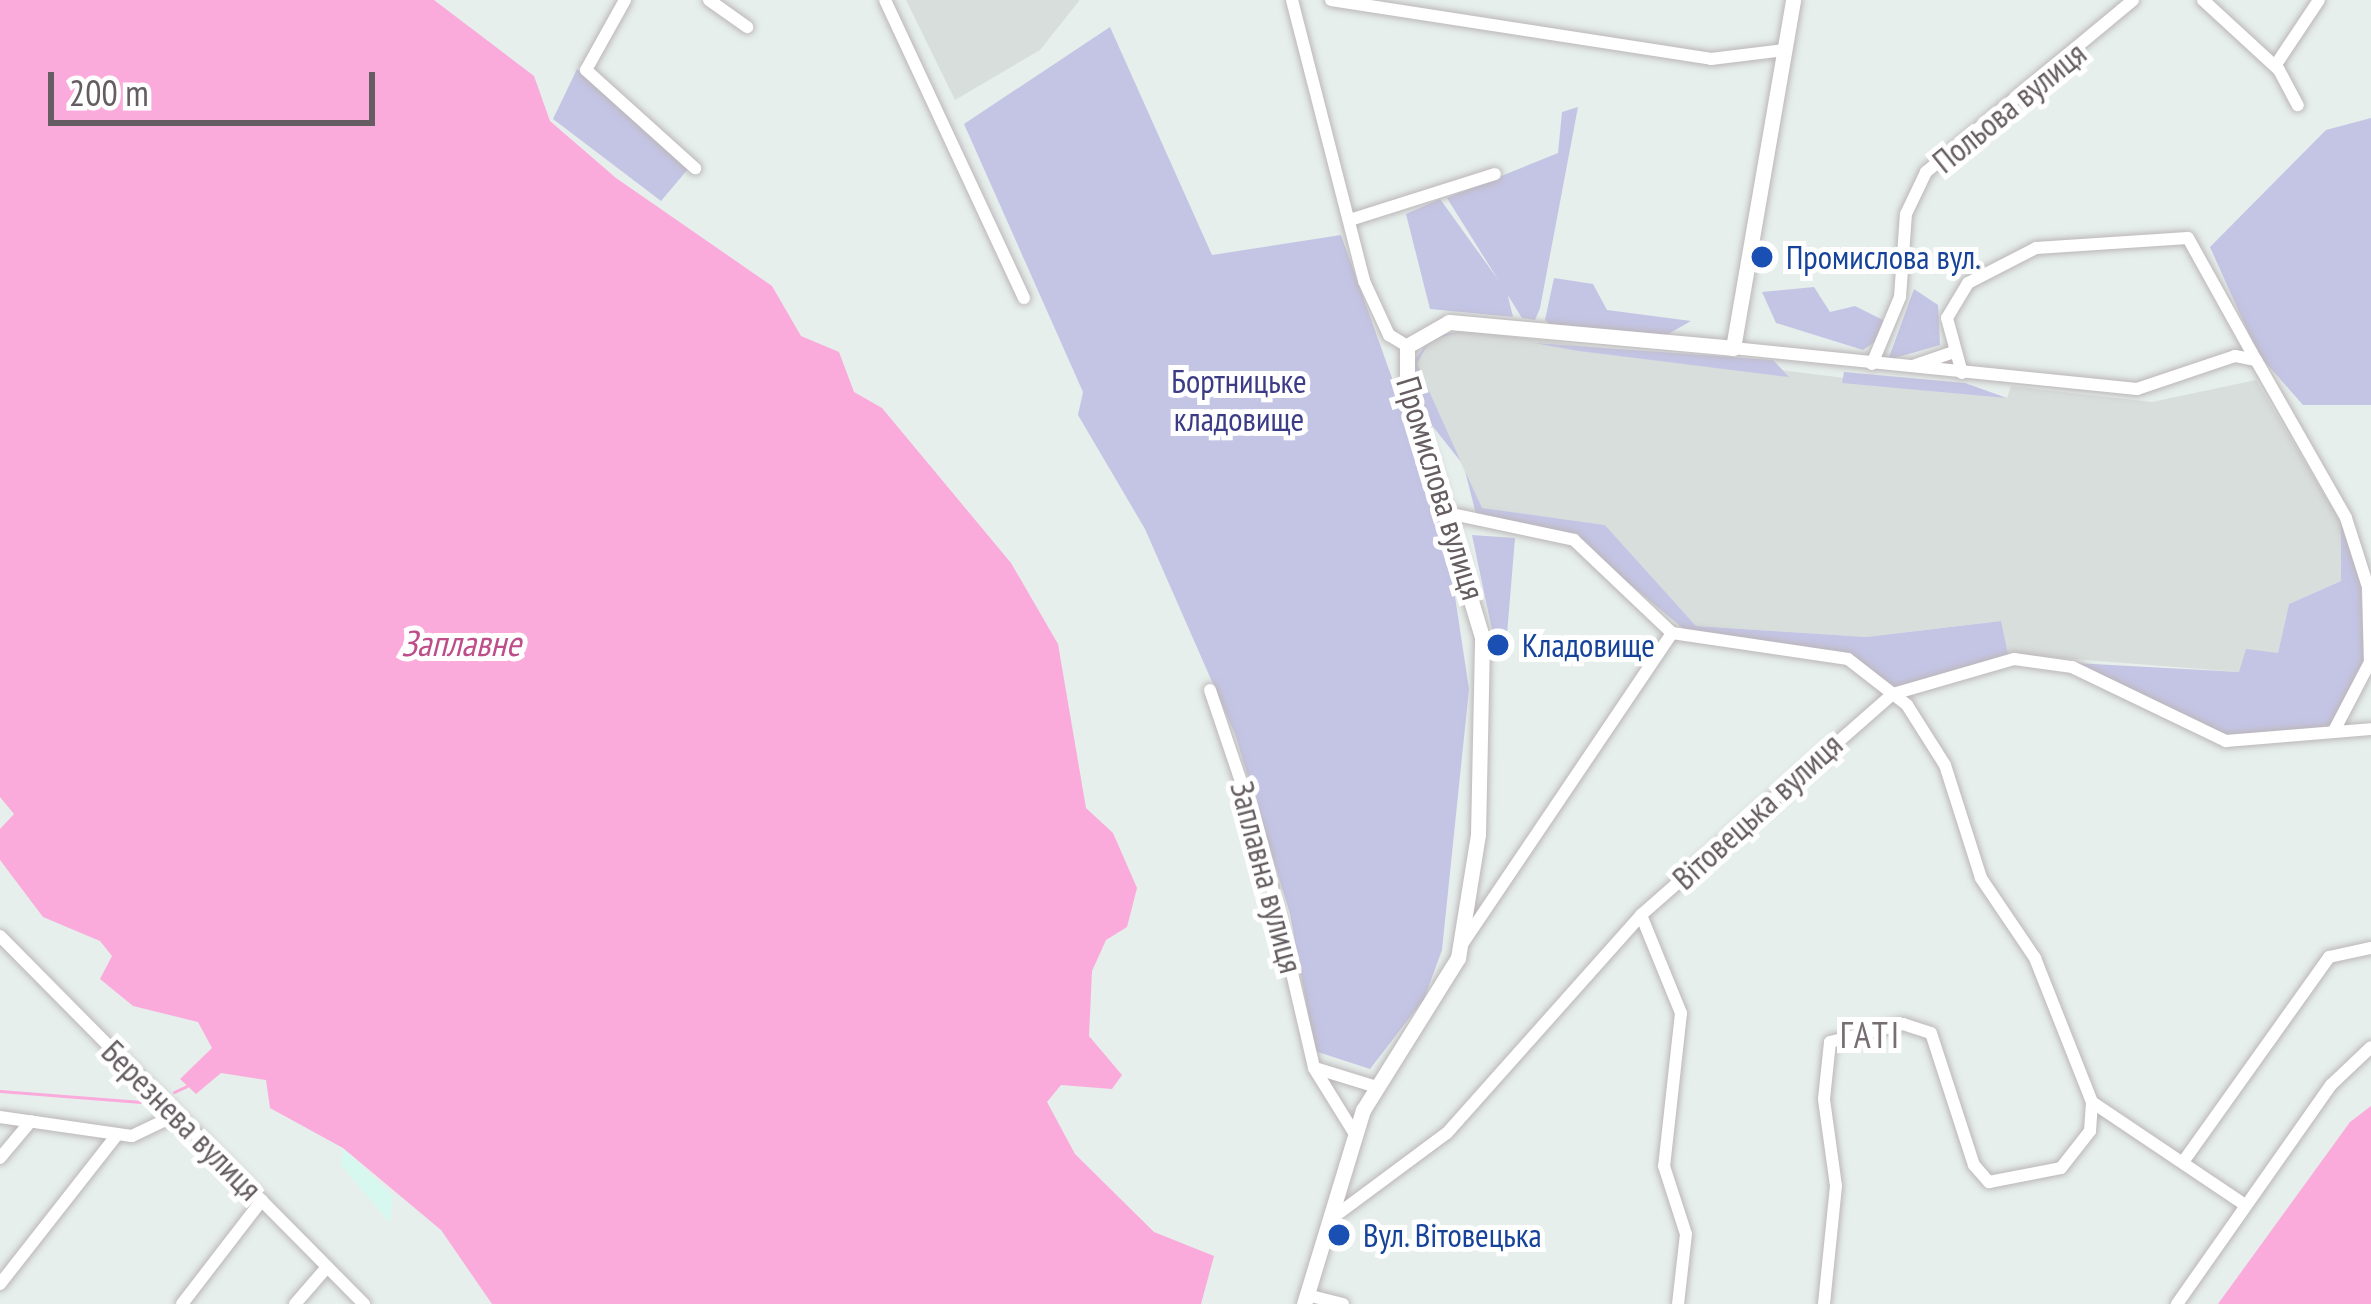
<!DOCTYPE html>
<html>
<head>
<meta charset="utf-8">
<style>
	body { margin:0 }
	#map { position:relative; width:2371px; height:1304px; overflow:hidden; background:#e6efec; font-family:"PT Sans Narrow",sans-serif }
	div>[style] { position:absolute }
	.industrial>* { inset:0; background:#d8dedb }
	.green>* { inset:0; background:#c4c5e5 }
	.sand>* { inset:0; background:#d7f8ef }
	.water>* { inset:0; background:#faabdb }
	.stream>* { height:3px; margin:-1.5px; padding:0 1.5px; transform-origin:1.5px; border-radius:1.5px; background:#faabdb }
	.roads { filter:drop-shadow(0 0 3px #bcb6b8) drop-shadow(0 0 3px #bcb6b8) }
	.minor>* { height:12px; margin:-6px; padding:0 6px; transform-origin:6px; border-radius:6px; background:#fff }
	.tertiary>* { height:15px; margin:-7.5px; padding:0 7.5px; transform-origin:7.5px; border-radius:7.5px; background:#fff }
	.dots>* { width:33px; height:33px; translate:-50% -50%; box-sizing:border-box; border:6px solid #fff; border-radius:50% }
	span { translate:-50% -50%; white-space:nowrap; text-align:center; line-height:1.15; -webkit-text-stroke:10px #fff; paint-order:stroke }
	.street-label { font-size:33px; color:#655d61 }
	.transit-label { font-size:33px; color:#164399 }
	.left { translate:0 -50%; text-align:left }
	.park-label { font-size:33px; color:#3c3c86 }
	.water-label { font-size:36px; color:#bd4e89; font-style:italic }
	.neighbourhood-label { font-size:36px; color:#776e73; letter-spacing:3px }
	.scale { position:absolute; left:48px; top:72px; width:327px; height:54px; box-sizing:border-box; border:6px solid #655d61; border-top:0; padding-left:15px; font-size:36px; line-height:42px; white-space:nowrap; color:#655d61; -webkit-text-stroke:9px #fff; paint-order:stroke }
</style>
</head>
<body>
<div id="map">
	<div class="industrial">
		<i style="clip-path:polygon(906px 0,1079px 0,1079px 1px,1040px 50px,955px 100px)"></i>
		<i style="clip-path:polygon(1466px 331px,2007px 398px,2011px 386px,2152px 402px,2256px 380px,2341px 523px,2341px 581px,2289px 604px,2278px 653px,2239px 672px,2008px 654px,2000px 621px,1866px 637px,1696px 626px,1605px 525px,1481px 508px,1417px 364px,1430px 340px)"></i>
	</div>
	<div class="green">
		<i style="clip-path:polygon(1110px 27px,1212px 255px,1341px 235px,1444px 524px,1469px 689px,1442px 950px,1424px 999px,1370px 1069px,1315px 1051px,1290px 914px,1235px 734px,1145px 529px,1078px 415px,1083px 392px,964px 124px)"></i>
		<i style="clip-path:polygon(577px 69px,688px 169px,661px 201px,553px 119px)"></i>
		<i style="clip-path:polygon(1578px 107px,1540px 308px,1535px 320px,1522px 318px,1447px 198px,1558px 153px,1562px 112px)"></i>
		<i style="clip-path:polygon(2371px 118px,2371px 405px,2303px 405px,2258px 354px,2210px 247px,2326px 130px)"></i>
		<i style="clip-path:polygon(1440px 199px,1507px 292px,1513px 317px,1430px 309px,1406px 214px)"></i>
		<i style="clip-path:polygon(1554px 278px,1593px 284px,1607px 310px,1691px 321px,1663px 337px,1553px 327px,1545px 320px)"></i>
		<i style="clip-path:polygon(1814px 287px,1830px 312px,1855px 306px,1883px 320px,1882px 337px,1863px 350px,1776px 323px,1762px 292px)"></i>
		<i style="clip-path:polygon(1914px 289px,1938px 305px,1940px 345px,1888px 360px)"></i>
		<i style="clip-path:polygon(1466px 331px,1430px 340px,1417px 364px,1461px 462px,1427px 419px,1411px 364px,1433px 336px)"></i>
		<i style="clip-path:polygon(1534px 343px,1773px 360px,1789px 377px,1579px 351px)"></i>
		<i style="clip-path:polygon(1844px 372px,1965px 383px,2007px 398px,1842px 383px)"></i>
		<i style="clip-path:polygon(1465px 471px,1482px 508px,1605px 525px,1696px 626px,1866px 637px,2001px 621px,2008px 654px,1895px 688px,1836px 651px,1692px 636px,1575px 538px,1476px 514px)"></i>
		<i style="clip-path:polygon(2341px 523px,2361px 585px,2364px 670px,2327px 730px,2219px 735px,2075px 663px,2239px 672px,2246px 649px,2278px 653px,2289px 604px,2341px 581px)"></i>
		<i style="clip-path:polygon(1472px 535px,1515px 538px,1507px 634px,1492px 630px)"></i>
	</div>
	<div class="sand">
		<i style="clip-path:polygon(343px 1148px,393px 1196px,390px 1223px,341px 1165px)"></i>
	</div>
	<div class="water">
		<i style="clip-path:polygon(0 0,434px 0,534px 76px,550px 121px,616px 178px,772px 286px,801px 336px,839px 352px,854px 392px,882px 408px,1011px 563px,1058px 644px,1086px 808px,1113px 833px,1137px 888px,1127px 927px,1106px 940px,1092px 971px,1089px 1036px,1122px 1075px,1112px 1089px,1061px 1085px,1047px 1102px,1075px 1154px,1154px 1232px,1214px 1256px,1201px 1304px,492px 1304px,441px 1230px,343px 1148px,270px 1108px,266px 1080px,221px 1073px,196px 1094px,180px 1079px,212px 1048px,198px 1022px,133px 1006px,100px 979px,112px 956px,100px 941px,43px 917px,0 860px,0 829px,14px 814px,0 797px)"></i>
		<i style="clip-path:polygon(2371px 1106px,2371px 1304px,2218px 1304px,2350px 1122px)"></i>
	</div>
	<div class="stream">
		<i style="left:0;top:1091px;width:151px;rotate:4.5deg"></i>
		<i style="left:174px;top:1092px;width:14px;rotate:-25deg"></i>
	</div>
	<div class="roads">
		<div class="minor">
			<i style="left:625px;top:0;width:80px;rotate:119.1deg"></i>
			<i style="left:586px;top:70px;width:147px;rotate:42deg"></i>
			<i style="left:709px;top:0;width:47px;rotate:35.4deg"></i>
			<i style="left:885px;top:0;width:329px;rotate:65deg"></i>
			<i style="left:1292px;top:0;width:290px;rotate:75.6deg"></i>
			<i style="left:1364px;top:281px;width:60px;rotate:65.2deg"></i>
			<i style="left:1389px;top:335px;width:21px;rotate:31deg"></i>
			<i style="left:1331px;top:0;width:385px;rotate:8.8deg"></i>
			<i style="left:1711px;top:59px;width:74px;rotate:-7deg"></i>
			<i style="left:2203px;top:0;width:103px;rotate:42.6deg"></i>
			<i style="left:2279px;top:70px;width:40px;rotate:62deg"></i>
			<i style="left:2275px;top:66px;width:79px;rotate:-56.3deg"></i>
			<i style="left:1350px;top:220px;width:152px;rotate:-17.6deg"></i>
			<i style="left:1733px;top:348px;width:406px;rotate:5.8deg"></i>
			<i style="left:2137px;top:389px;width:103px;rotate:-18.6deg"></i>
			<i style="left:2235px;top:356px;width:21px;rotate:11deg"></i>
			<i style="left:2256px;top:360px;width:182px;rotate:60.3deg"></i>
			<i style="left:2346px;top:518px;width:72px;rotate:72.3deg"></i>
			<i style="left:2368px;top:587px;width:75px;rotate:88.5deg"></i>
			<i style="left:2370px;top:662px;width:78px;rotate:117.6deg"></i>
			<i style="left:1872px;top:364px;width:73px;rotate:-67.3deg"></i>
			<i style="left:1900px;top:297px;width:83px;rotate:-85.9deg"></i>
			<i style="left:1906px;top:214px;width:47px;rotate:-64.5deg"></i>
			<i style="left:1926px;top:172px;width:269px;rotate:-39.7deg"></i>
			<i style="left:1913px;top:366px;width:40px;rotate:-18.9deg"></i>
			<i style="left:1962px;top:373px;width:57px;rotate:-105.3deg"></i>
			<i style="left:1947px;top:318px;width:41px;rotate:-59deg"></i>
			<i style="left:1968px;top:283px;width:76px;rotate:-27.2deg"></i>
			<i style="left:2036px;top:248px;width:152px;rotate:-3.8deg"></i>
			<i style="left:2188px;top:238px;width:140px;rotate:60.9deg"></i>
			<i style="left:1452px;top:514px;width:125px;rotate:12deg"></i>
			<i style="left:1574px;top:540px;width:135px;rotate:43.5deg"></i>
			<i style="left:1672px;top:633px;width:178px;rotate:8.4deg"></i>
			<i style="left:1848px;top:659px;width:75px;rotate:37.9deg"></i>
			<i style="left:1907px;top:705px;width:71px;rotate:57.7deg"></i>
			<i style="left:1945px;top:765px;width:119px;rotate:72.3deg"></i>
			<i style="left:1981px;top:878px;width:97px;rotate:56deg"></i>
			<i style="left:2035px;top:958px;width:155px;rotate:68.4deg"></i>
			<i style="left:2092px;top:1102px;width:183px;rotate:33.9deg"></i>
			<i style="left:1210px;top:690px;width:163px;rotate:71.3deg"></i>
			<i style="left:1262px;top:844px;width:230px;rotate:76.9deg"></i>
			<i style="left:1314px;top:1068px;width:78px;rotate:58.2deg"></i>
			<i style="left:1641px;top:915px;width:106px;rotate:67.8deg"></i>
			<i style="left:1681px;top:1013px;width:154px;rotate:96.3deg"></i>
			<i style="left:1664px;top:1166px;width:71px;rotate:72.1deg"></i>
			<i style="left:1686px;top:1234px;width:70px;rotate:96.5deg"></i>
			<i style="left:0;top:936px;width:518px;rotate:45.31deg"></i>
			<i style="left:1463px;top:943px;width:374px;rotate:-56deg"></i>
			<i style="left:1315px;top:1068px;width:61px;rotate:17.2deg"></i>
			<i style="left:0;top:1117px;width:133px;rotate:8.2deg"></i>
			<i style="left:132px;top:1136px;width:49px;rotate:-25.5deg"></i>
			<i style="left:0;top:1158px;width:48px;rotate:-50deg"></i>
			<i style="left:2183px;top:1162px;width:252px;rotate:-54.5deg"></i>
			<i style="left:2329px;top:957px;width:43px;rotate:-12.1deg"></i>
			<i style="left:1331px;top:1219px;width:144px;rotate:-36.6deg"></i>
			<i style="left:1447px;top:1133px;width:292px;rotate:-48.3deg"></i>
			<i style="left:1641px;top:915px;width:335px;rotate:-41.3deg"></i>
			<i style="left:1893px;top:694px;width:126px;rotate:-16.1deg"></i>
			<i style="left:2014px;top:659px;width:59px;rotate:7.9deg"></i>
			<i style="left:2072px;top:667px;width:171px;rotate:25.7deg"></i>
			<i style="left:2226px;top:741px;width:145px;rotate:-4.7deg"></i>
			<i style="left:0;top:1284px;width:189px;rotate:-51.9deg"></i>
			<i style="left:1307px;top:1295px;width:37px;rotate:14deg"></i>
			<i style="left:182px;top:1304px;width:131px;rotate:-52.4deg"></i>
			<i style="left:295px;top:1304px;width:49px;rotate:-49.1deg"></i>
			<i style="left:1824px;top:1304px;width:119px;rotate:-84.2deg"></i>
			<i style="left:1836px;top:1186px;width:88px;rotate:-97.9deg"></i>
			<i style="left:1824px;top:1099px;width:57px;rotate:-84deg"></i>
			<i style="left:1830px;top:1042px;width:75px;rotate:-13.9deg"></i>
			<i style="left:1903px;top:1024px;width:29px;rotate:18deg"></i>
			<i style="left:1931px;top:1033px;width:139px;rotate:72deg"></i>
			<i style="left:1974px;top:1165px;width:23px;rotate:49deg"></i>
			<i style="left:1989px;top:1182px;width:73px;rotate:-11deg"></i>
			<i style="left:2061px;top:1168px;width:47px;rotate:-51.9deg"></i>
			<i style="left:2090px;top:1131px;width:28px;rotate:-86deg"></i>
			<i style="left:2177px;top:1304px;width:268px;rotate:-54.9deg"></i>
			<i style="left:2331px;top:1085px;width:55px;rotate:-43.5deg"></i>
		</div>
		<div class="tertiary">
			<i style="left:1304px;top:1304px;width:203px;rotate:-73.1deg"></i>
			<i style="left:1363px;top:1110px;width:179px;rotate:-58deg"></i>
			<i style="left:1458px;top:958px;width:126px;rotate:-80.8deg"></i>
			<i style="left:1478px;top:834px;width:197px;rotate:-88.8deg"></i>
			<i style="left:1482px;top:637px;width:259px;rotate:-106.8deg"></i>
			<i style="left:1407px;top:389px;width:43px;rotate:-90deg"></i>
			<i style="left:1407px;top:346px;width:48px;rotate:-29.7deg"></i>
			<i style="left:1449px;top:322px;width:285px;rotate:5.2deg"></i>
			<i style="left:1733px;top:348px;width:353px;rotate:-80.2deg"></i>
		</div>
	</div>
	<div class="dots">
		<i style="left:1762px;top:257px;background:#1a4fb4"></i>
		<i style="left:1498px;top:645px;background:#1a4fb4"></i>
		<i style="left:1339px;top:1235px;background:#1a4fb4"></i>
	</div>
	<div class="street-label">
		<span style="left:2009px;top:107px;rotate:-39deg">Польова вулиця</span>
		<span style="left:1441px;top:488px;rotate:73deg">Промислова вулиця</span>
		<span style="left:1757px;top:811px;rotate:-42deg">Вітовецька вулиця</span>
		<span style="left:1267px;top:877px;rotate:75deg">Заплавна вулиця</span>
		<span style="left:182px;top:1120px;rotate:45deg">Березнева вулиця</span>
	</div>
	<div class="transit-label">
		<span class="left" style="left:1786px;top:257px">Промислова вул.</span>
		<span class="left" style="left:1522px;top:645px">Кладовище</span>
		<span class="left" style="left:1363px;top:1235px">Вул. Вітовецька</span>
	</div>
	<div class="park-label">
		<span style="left:1239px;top:400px">Бортницьке<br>кладовище</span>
	</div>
	<div class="water-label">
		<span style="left:461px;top:643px">Заплавне</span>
	</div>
	<div class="neighbourhood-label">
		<span style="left:1871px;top:1035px">ГАТІ</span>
	</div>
	<div class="scale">200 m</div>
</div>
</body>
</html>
